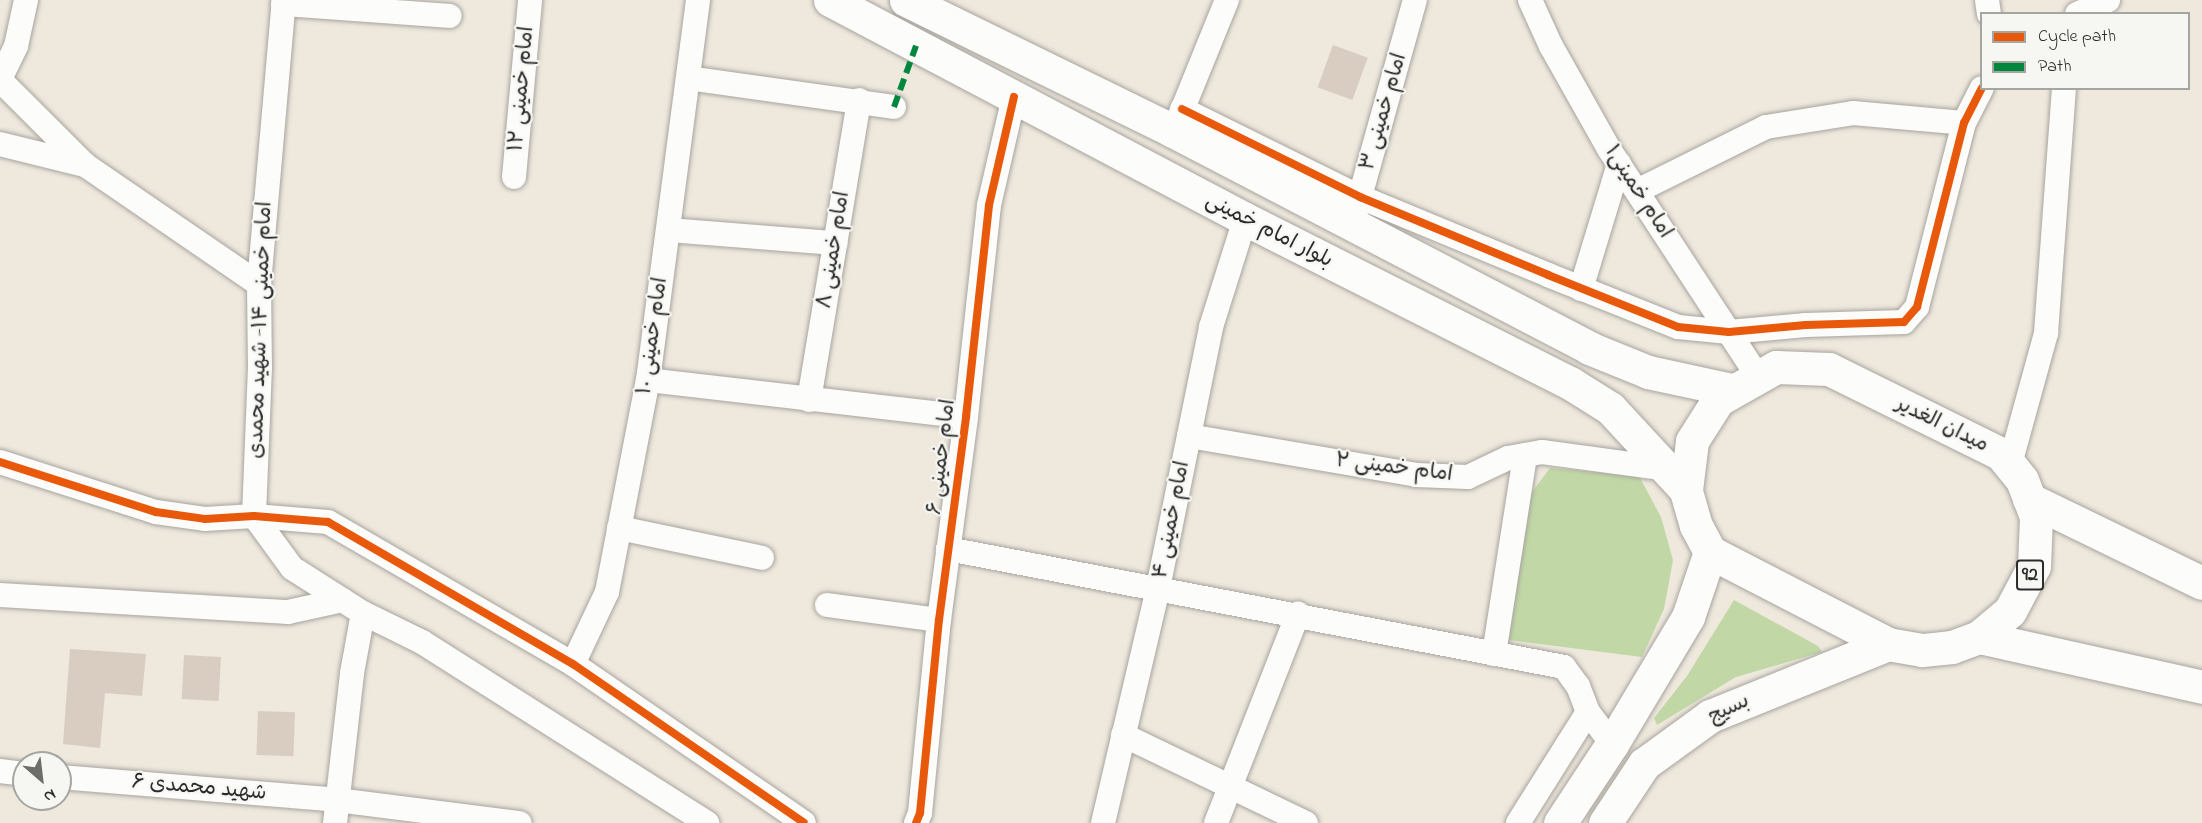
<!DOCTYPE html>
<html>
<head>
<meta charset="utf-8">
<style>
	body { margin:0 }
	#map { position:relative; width:2202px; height:823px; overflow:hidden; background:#eee8dd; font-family:"Indie Flower","Playpen Sans Arabic",sans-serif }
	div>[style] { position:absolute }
	.green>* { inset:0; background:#c1d8a6 }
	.building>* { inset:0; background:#d9cdc1; transform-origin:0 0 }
	.roads { filter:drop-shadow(0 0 2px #a8a49e) drop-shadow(0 0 2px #a8a49e) }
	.minor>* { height:24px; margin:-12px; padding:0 12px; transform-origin:12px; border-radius:12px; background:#fcfcfa }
	.secondary>* { height:33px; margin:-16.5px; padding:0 16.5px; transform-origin:16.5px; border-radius:16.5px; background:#fcfcfa }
	.primary>* { height:33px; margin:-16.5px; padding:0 16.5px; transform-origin:16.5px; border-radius:16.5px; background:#fcfcfa }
	.trunk>* { height:33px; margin:-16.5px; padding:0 16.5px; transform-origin:16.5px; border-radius:16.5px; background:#fcfcfa }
	.quiet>* { height:6px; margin-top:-3px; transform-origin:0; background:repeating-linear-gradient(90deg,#00873e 0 12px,transparent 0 18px) }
	.cycleway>* { height:8px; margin:-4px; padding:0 4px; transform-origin:4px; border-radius:4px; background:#e8590c }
	span { translate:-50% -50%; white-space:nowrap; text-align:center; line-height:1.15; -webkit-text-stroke:4.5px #f6f6f2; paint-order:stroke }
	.shield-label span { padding:2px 4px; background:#f6f6f2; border:2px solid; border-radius:4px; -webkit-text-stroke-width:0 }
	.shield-label { font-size:20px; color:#2b2b2b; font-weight:700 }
	.street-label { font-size:21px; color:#2b2b2b }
	.legend { position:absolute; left:1980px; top:12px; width:210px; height:78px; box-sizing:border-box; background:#f6f6f2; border:2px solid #a5a5a2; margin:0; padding:8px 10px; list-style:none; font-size:18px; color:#2b2b2b }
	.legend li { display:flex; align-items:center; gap:12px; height:30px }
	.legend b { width:30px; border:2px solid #a5a5a2 }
	.north { position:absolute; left:12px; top:751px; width:60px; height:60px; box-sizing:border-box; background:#f6f6f2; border:2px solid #a5a5a2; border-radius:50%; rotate:152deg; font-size:16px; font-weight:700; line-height:24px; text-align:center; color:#2b2b2b }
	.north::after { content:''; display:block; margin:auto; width:21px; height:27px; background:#6f6d69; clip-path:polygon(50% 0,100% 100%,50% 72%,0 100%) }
</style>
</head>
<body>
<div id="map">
	<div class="green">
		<i style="clip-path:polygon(1550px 468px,1639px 476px,1661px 517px,1673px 560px,1664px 609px,1642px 657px,1509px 640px,1526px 500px)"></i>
		<i style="clip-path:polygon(1734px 600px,1818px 646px,1822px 652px,1736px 677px,1657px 725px,1654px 718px,1687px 676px)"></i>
	</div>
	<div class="building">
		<i style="left:1333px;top:45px;width:37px;height:45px;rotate:20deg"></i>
		<i style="clip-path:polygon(70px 649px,146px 654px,142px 696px,105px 693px,100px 748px,63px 744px)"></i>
		<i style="left:184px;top:655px;width:37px;height:44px;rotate:3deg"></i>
		<i style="left:258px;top:711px;width:37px;height:44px;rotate:2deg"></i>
	</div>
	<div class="roads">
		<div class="minor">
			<i style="left:1530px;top:0;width:51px;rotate:65.5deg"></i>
			<i style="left:1551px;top:46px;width:118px;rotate:60.6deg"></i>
			<i style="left:1609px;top:149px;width:272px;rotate:56.8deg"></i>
			<i style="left:1987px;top:0;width:14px;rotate:82deg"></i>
			<i style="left:283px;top:4px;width:167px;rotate:4.1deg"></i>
			<i style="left:2077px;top:14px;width:34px;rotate:-24deg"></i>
			<i style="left:688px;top:78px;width:208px;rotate:8deg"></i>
			<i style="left:0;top:79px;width:37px;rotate:-64deg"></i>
			<i style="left:16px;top:46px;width:47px;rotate:-77.7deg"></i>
			<i style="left:0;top:80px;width:120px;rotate:45deg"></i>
			<i style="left:85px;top:165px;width:211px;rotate:34.4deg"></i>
			<i style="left:1182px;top:109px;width:199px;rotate:26.3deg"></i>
			<i style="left:1360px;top:197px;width:204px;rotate:22.5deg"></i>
			<i style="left:1548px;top:275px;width:140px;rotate:21.8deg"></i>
			<i style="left:1678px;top:327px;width:51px;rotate:5.6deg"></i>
			<i style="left:1729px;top:332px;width:77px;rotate:-5.2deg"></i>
			<i style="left:1806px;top:325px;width:98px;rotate:-1.8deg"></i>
			<i style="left:1904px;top:322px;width:20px;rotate:-49deg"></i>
			<i style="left:1917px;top:307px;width:190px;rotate:-75.7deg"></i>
			<i style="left:1964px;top:123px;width:39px;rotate:-63deg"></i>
			<i style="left:1177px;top:123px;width:133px;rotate:-67.9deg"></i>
			<i style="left:0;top:144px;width:88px;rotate:13.9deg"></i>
			<i style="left:514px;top:177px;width:178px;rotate:-84.8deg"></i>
			<i style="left:1637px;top:191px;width:144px;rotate:-26.4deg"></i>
			<i style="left:1766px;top:127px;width:88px;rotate:-9.1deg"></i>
			<i style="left:1853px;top:113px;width:111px;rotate:5.1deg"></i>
			<i style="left:1356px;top:211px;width:219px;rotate:-74.4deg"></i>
			<i style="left:668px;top:230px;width:168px;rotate:4.5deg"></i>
			<i style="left:1581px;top:289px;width:131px;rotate:-73.1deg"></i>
			<i style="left:648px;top:380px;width:320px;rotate:6.6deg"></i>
			<i style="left:809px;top:400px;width:304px;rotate:-80.5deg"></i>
			<i style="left:1189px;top:436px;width:230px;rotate:9.7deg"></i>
			<i style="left:1416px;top:475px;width:52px;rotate:2.2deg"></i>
			<i style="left:1468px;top:477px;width:44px;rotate:-25.4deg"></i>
			<i style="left:1508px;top:458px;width:35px;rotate:-10deg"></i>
			<i style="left:1542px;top:452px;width:126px;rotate:7.7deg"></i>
			<i style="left:0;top:462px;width:164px;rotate:17.8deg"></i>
			<i style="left:156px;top:512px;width:49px;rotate:8.1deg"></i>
			<i style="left:205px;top:519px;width:49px;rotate:-3.5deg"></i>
			<i style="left:254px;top:516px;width:74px;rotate:4.6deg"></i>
			<i style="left:328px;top:522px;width:283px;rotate:30.1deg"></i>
			<i style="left:573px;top:664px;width:280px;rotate:34.5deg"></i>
			<i style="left:2010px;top:464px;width:136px;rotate:-74.6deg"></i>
			<i style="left:2046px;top:333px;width:246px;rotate:-85.8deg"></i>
			<i style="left:254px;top:516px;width:64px;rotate:53.8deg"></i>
			<i style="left:292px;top:568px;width:84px;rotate:32.4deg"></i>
			<i style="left:363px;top:613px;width:66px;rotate:26.2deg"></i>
			<i style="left:422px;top:642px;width:338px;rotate:32.4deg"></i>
			<i style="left:254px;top:516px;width:149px;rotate:-87.7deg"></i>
			<i style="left:260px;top:367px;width:83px;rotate:-90.7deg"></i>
			<i style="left:259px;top:284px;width:285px;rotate:-85deg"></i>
			<i style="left:619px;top:528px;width:146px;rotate:11.8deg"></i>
			<i style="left:948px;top:549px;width:627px;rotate:10.84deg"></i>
			<i style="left:1564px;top:667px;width:24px;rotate:54deg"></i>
			<i style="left:1578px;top:686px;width:28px;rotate:69deg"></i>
			<i style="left:1588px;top:712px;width:40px;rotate:53deg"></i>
			<i style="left:0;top:595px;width:289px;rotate:3.4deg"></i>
			<i style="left:288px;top:612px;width:56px;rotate:-12.3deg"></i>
			<i style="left:827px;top:605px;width:113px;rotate:7.6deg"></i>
			<i style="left:1494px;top:654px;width:201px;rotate:-81.1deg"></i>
			<i style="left:573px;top:664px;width:80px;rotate:-64.7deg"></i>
			<i style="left:607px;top:592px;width:216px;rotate:-79.1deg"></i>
			<i style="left:648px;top:380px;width:383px;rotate:-82.5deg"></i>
			<i style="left:1123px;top:735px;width:203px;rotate:25.7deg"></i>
			<i style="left:0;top:771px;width:24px;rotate:7deg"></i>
			<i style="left:60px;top:777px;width:278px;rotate:4.7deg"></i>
			<i style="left:337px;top:800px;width:184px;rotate:7.2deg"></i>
			<i style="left:335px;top:823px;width:151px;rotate:-83.5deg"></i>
			<i style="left:352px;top:673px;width:61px;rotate:-79.6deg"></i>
			<i style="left:916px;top:823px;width:11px;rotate:-68deg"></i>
			<i style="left:920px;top:813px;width:194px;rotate:-84.4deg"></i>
			<i style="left:939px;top:620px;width:205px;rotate:-82.4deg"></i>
			<i style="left:966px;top:417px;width:213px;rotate:-83.8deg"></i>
			<i style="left:989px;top:205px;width:111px;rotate:-77deg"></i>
			<i style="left:1103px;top:823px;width:241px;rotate:-76.8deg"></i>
			<i style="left:1158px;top:588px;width:266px;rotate:-78.5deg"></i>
			<i style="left:1211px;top:327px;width:113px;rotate:-72.5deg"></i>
			<i style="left:1216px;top:823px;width:225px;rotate:-68.6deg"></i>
			<i style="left:1518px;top:823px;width:131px;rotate:-57.8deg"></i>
		</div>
		<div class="secondary">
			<i style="left:830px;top:0;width:469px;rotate:27.8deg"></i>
			<i style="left:1245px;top:219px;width:364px;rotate:26.8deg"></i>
			<i style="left:1570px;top:383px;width:47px;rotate:32deg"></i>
			<i style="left:1610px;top:408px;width:112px;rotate:47.2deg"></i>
			<i style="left:906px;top:0;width:297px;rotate:26.1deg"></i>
			<i style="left:1173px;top:131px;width:469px;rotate:27.5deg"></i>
			<i style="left:1589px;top:348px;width:64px;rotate:22.1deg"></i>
			<i style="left:1648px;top:372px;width:86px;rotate:12.1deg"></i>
		</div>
		<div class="primary">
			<i style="left:1776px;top:367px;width:53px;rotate:2.2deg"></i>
			<i style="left:1829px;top:369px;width:192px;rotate:26.3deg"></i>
			<i style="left:2001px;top:454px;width:33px;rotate:51deg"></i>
			<i style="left:2022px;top:480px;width:40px;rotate:69deg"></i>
			<i style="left:2036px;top:517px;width:49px;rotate:92.3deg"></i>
			<i style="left:2034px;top:566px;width:51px;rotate:118.1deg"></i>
			<i style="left:2010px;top:611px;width:40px;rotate:140deg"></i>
			<i style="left:1979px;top:637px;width:29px;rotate:160deg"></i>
			<i style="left:1952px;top:647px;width:30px;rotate:174deg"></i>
			<i style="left:1922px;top:650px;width:35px;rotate:-170deg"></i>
			<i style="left:1888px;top:644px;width:200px;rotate:-152.7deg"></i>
			<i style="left:1710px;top:552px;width:30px;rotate:-118deg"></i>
			<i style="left:1696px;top:526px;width:37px;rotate:-106deg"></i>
			<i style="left:1686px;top:490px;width:49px;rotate:-83deg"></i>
			<i style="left:1692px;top:441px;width:49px;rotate:-57.6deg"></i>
			<i style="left:1718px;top:400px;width:67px;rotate:-29.6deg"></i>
			<i style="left:1560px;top:823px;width:95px;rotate:-56.6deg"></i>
			<i style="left:1612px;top:744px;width:148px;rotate:-59.1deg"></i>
			<i style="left:1688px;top:617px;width:69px;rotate:-71.3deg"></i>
			<i style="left:1605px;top:823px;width:71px;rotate:-56.5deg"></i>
			<i style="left:1644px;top:764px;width:82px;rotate:-36deg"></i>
			<i style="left:1710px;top:716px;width:192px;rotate:-22deg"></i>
		</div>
		<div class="trunk">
			<i style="left:2029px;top:499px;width:192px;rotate:25.9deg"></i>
			<i style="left:1979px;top:637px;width:229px;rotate:12.6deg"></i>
		</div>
	</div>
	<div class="quiet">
		<i style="left:894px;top:107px;width:65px;rotate:-70.2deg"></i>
	</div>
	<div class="cycleway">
		<i style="left:1182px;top:109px;width:199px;rotate:26.3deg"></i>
		<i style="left:1360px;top:197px;width:204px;rotate:22.5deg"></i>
		<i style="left:1548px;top:275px;width:140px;rotate:21.8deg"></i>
		<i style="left:1678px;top:327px;width:51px;rotate:5.6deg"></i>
		<i style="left:1729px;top:332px;width:77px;rotate:-5.2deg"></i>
		<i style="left:1806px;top:325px;width:98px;rotate:-1.8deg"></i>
		<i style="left:1904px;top:322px;width:20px;rotate:-49deg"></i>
		<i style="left:1917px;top:307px;width:190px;rotate:-75.7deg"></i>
		<i style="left:1964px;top:123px;width:39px;rotate:-63deg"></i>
		<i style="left:0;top:462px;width:164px;rotate:17.8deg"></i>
		<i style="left:156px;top:512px;width:49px;rotate:8.1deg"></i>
		<i style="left:205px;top:519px;width:49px;rotate:-3.5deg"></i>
		<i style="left:254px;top:516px;width:74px;rotate:4.6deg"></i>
		<i style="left:328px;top:522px;width:283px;rotate:30.1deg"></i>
		<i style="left:573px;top:664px;width:280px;rotate:34.5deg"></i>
		<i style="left:916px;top:823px;width:11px;rotate:-68deg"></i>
		<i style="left:920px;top:813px;width:194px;rotate:-84.4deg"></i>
		<i style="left:939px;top:620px;width:205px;rotate:-82.4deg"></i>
		<i style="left:966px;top:417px;width:213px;rotate:-83.8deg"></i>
		<i style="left:989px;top:205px;width:111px;rotate:-77deg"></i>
	</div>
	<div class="shield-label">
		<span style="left:2030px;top:575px">92</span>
	</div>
	<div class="street-label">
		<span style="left:522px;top:89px;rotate:-85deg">امام خمینی ۱۲</span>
		<span style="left:1384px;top:112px;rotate:-74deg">امام خمینی ۳</span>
		<span style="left:1638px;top:192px;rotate:57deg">امام خمینی۱</span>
		<span style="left:1269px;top:231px;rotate:27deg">بلوار امام خمینی</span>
		<span style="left:834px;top:250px;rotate:-81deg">امام خمینی ۸</span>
		<span style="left:261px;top:330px;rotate:-88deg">امام خمینی ۱۴- شهید محمدی</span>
		<span style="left:653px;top:336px;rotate:-82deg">امام خمینی ۱۰</span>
		<span style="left:1942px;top:425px;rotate:26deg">میدان الغدیر</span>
		<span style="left:942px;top:457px;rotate:-83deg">امام خمینی ۶</span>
		<span style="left:1394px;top:468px;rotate:7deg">امام خمینی ۲</span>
		<span style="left:1172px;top:520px;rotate:-79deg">امام خمینی ۴</span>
		<span style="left:1729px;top:709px;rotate:-25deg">بسیج</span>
		<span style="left:199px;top:788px;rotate:5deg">شهید محمدی ۶</span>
	</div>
	<ul class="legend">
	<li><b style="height:8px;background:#e8590c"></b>Cycle path</li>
	<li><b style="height:8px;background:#00873e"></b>Path</li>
	</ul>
	<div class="north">N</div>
</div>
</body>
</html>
